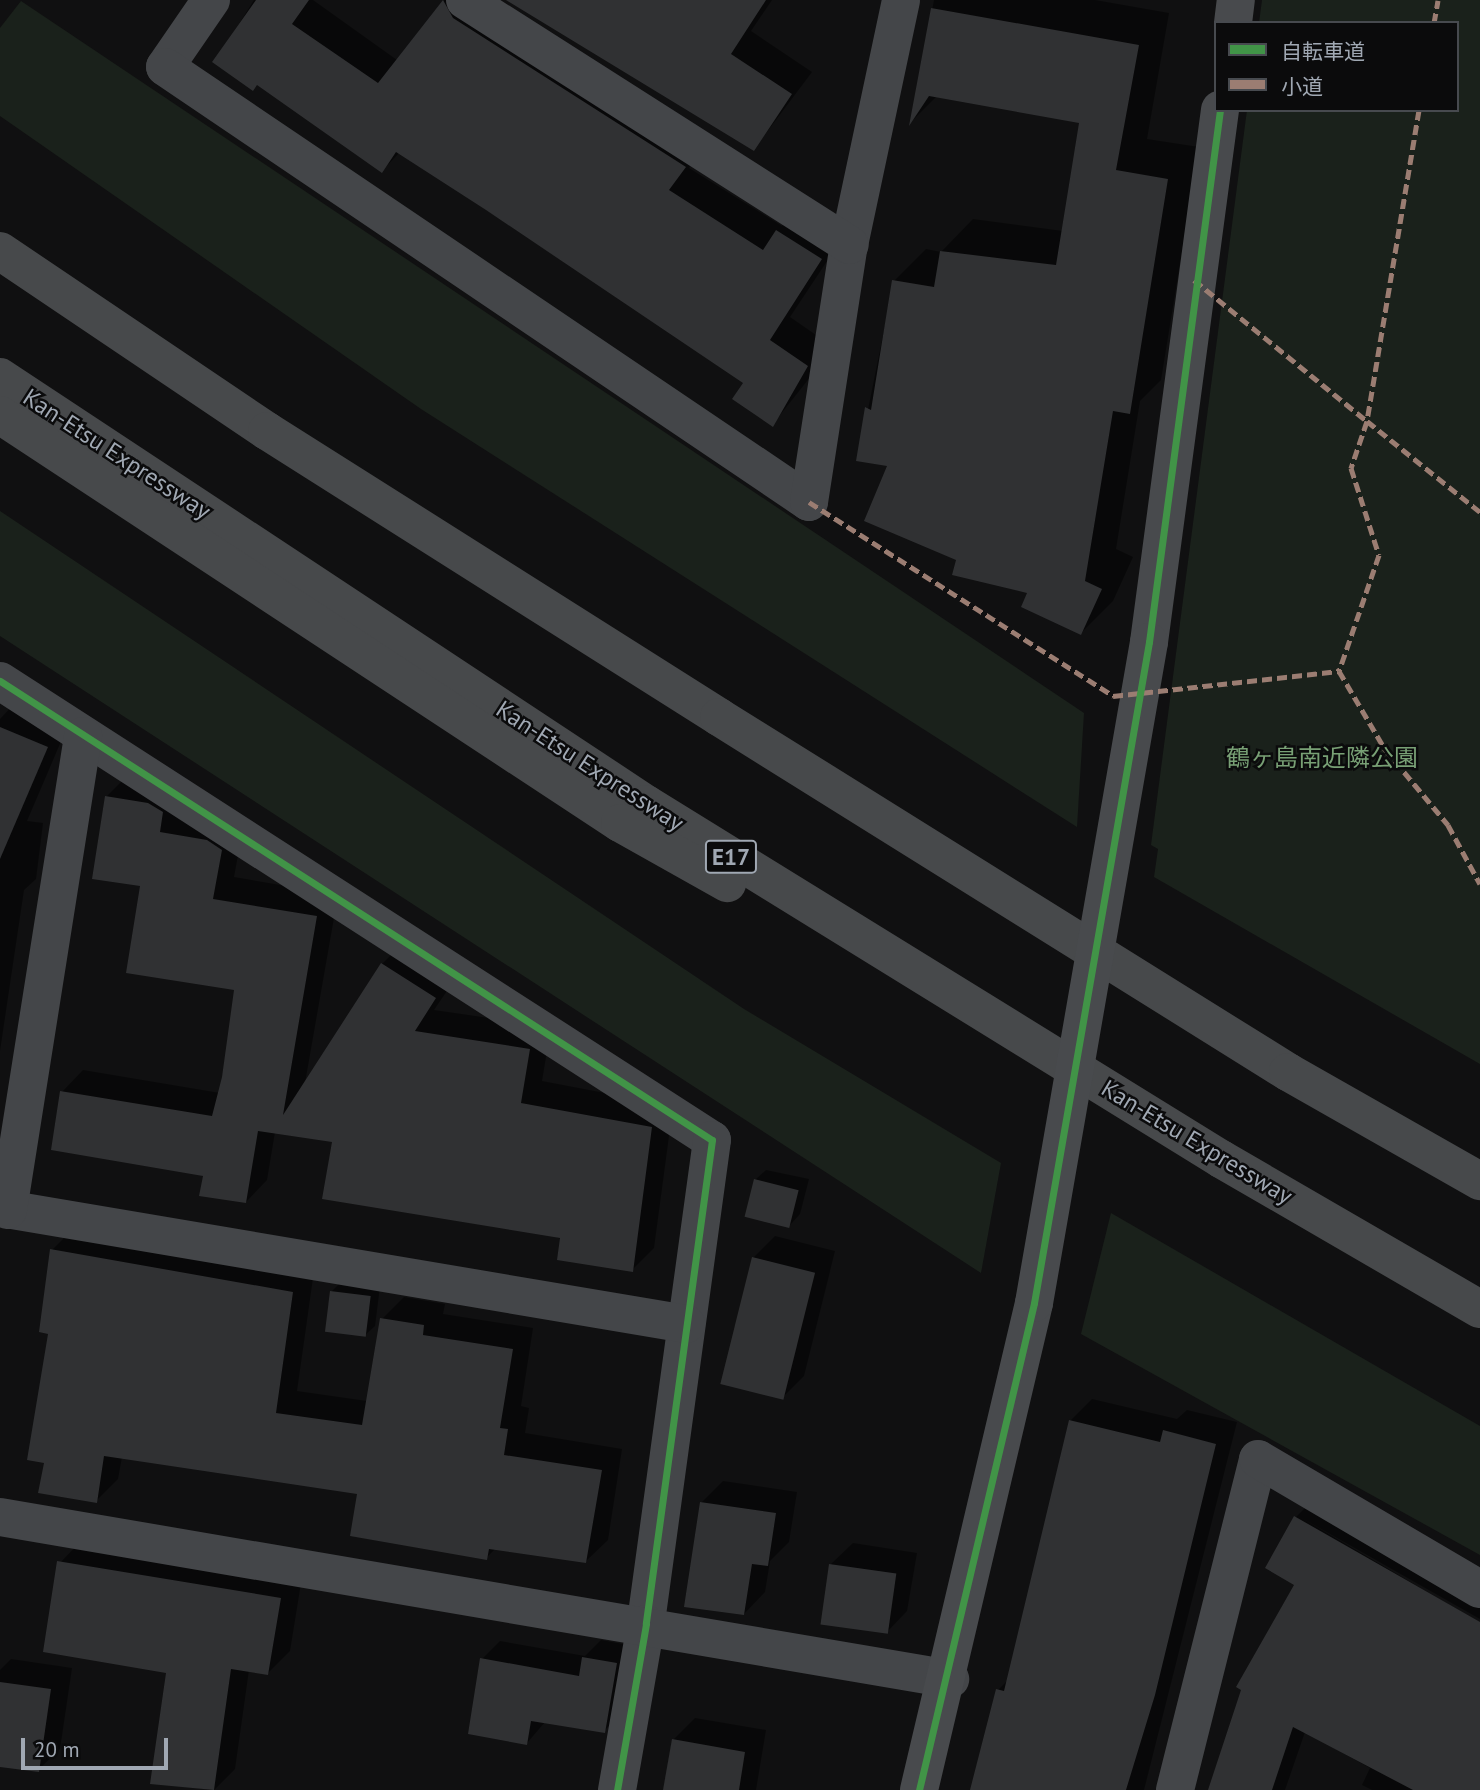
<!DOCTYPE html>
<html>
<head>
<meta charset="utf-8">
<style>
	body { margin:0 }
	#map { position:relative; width:1480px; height:1790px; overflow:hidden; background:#101011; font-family:"PT Sans","Noto Sans JP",sans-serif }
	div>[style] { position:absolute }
	.green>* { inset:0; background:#1a211b }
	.shadow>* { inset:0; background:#0007 }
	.building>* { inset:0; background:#303133; transform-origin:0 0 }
	.street>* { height:38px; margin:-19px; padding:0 19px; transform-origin:19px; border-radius:19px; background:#444649 }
	.secondary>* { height:38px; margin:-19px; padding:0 19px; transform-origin:19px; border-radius:19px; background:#484a4d }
	.highway>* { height:38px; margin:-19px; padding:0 19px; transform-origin:19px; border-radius:19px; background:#47494b }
	.secondary-bridge>* { height:38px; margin:-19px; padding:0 19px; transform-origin:19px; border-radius:19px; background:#484a4d }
	.quiet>* { height:5px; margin-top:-2.5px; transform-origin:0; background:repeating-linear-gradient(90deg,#9b7d72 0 10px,transparent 0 15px) }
	.cycleway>* { height:7px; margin:-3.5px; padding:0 3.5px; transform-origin:3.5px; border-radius:3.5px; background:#419447 }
	span { translate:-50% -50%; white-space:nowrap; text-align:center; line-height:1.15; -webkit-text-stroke:5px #0b0b0c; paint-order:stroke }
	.shield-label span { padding:2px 5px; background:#0b0b0c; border:2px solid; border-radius:5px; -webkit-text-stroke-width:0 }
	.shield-label { font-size:23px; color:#a0a8b3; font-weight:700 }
	.street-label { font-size:24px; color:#a0a8b3 }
	.park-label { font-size:24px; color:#78a075 }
	.legend { position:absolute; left:1214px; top:21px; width:245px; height:91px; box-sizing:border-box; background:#0b0b0c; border:2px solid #474a4f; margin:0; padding:9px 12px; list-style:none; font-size:21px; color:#a0a8b3 }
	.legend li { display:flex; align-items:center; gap:14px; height:35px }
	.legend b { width:35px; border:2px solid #474a4f }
	.scale { position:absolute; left:21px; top:1738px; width:147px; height:32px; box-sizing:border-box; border:4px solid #a0a8b3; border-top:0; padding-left:9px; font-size:21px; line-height:24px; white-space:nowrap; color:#a0a8b3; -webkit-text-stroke:5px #0b0b0c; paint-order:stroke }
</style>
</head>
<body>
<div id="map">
	<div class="green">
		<i style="clip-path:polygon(1262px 0,1480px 0,1480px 1064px,1154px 877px,1158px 849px,1151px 845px,1247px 110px,1457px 110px,1457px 23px,1259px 23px)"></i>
		<i style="clip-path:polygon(21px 1px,1084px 713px,1077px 827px,421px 409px,0 116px,0 28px)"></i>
		<i style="clip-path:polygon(0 511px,744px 1009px,1001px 1163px,981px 1273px,0 636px)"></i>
		<i style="clip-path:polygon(1111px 1213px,1480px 1426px,1480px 1555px,1081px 1334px)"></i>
	</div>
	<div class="shadow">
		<i style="clip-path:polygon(254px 0,313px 0,397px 60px,444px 0,459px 0,706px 144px,689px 168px,782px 226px,799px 209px,843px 237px,790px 317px,829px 344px,827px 356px,772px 425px,745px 383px,400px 152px,382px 171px,258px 83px,215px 62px)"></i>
		<i style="clip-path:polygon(525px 0,772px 0,751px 31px,812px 72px,754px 149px,520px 7px)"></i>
		<i style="clip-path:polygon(934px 0,1095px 0,1169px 13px,1147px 139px,1199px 147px,1161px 380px,1140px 401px,1116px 549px,1133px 557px,1113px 601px,1081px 633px,1029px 592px,958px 559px,890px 465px,858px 459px,894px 281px,926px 249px,941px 252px,973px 219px,1063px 231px,1081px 121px,937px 96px,912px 121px)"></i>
		<i style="clip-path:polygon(15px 703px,68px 725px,27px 821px,43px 823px,36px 879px,24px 890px,0 1051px,0 719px)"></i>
		<i style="clip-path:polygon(128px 775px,243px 828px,234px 877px,338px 895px,305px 1083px,382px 964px,404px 942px,457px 976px,434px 1010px,551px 1027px,542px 1081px,673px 1106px,654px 1248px,632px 1270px,334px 1140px,275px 1132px,267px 1180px,246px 1202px,62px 1092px,83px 1070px,220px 1093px,236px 989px,142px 884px,106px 797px)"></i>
		<i style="clip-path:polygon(766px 1170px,809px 1179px,800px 1214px,790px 1225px,755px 1180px)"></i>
		<i style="clip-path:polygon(74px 1228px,314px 1271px,297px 1391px,367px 1401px,382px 1319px,404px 1297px,445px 1304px,443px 1314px,533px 1328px,521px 1406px,529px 1408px,525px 1433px,622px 1449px,608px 1540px,586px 1561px,496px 1548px,486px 1558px,359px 1492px,122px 1457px,118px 1479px,96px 1501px,46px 1461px,52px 1250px)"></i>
		<i style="clip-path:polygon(775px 1236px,835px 1251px,804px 1376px,782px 1398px,753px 1258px)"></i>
		<i style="clip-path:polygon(342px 1281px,380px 1286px,375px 1326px,364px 1336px,331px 1292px)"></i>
		<i style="clip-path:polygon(1092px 1399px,1177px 1419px,1187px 1410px,1237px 1422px,1144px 1790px,972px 1790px,998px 1690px,1009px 1679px,1070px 1421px)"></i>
		<i style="clip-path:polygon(723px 1481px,797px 1492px,789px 1542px,770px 1561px,765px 1592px,744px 1614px,701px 1503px)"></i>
		<i style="clip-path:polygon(1318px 1495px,1480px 1587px,1480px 1619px,1300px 1517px,1480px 1623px,1480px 1790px,1372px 1790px,1362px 1785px,1370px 1768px,1305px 1732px,1285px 1790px,1210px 1790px,1296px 1584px,1296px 1517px)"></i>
		<i style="clip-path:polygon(80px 1542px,302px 1577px,290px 1651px,268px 1673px,249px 1670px,235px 1769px,214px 1790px,152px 1783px,168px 1671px,59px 1564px)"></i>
		<i style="clip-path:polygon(853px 1543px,917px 1553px,907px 1611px,886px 1633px,831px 1564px)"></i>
		<i style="clip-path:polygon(601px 1640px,634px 1646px,622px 1713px,604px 1731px,545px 1722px,527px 1743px,482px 1659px,500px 1641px,585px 1656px)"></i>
		<i style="clip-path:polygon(11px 1659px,72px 1668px,60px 1749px,38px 1770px,0 1765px,0 1670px)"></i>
		<i style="clip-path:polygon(695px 1718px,766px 1730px,756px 1790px,665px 1790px,673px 1740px)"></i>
	</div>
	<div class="building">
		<i style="clip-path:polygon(256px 0,309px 0,292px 24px,378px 83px,443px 0,453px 18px,686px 167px,669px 190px,763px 250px,776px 230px,822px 259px,770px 340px,808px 366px,773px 427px,732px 399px,743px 383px,486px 210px,396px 152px,382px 173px,257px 85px,253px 91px,212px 62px)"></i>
		<i style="clip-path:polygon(506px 0,766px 0,731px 54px,792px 94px,754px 151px)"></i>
		<i style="clip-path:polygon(931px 8px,1139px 45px,1116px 170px,1168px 179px,1130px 414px,1113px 411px,1085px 581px,1102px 589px,1081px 635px,1021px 607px,1027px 593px,952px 575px,956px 560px,864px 521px,887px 466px,856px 461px,865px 407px,871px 410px,892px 280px,934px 287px,940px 251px,1056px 265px,1079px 123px,929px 96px,909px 126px)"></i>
		<i style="clip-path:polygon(0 727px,48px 747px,0 859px)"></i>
		<i style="clip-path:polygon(105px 796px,148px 803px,163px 812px,160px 832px,207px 840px,222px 850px,213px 899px,317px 916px,283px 1115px,381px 963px,436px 998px,415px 1031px,530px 1049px,521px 1103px,652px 1127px,633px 1272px,557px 1260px,560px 1238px,322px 1199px,332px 1142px,258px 1131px,246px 1203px,199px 1196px,203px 1176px,51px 1150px,60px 1091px,212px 1116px,222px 1077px,234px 990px,126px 973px,140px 886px,92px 879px)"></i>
		<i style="left:754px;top:1179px;width:46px;height:39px;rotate:14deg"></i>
		<i style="clip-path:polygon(50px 1249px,293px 1292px,276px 1413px,362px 1425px,380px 1318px,424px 1325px,423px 1335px,513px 1349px,500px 1428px,508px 1429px,504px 1455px,602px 1470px,586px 1563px,489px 1549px,487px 1560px,350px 1536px,357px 1494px,104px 1456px,97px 1503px,38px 1493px,44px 1463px,27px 1460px,48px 1334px,39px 1332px)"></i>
		<i style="left:752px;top:1257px;width:65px;height:131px;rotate:14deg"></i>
		<i style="left:330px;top:1291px;width:41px;height:41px;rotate:7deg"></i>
		<i style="clip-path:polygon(1069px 1420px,1160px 1442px,1163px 1430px,1216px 1444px,1155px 1695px,1126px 1790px,970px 1790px,996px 1689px,1004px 1691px)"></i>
		<i style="clip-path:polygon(700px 1502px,776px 1513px,768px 1566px,752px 1564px,744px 1615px,684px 1607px)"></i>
		<i style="clip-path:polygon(1294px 1516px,1480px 1622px,1480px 1790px,1413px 1790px,1293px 1727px,1272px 1790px,1208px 1790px,1241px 1690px,1236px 1687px,1294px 1585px,1265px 1568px)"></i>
		<i style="clip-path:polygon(57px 1561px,281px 1598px,268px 1675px,231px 1669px,214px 1790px,150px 1784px,166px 1673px,43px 1652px)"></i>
		<i style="left:829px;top:1564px;width:68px;height:61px;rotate:8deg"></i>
		<i style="clip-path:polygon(582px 1657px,617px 1663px,605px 1733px,531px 1721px,527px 1745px,468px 1734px,480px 1658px,579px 1676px)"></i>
		<i style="clip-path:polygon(0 1682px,51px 1689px,39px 1772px,0 1767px)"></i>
		<i style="clip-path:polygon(672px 1739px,745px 1752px,739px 1790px,663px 1790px)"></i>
	</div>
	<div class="street">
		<i style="left:211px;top:0;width:81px;rotate:124.5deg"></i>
		<i style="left:165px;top:67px;width:777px;rotate:34.04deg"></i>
		<i style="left:809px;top:502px;width:260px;rotate:-81.2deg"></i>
		<i style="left:849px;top:245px;width:250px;rotate:-78deg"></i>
		<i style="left:465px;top:0;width:456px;rotate:32.5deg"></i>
		<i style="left:0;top:681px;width:847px;rotate:32.81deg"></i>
		<i style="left:712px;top:1140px;width:488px;rotate:97.8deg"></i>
		<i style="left:646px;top:1624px;width:169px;rotate:99.9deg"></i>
		<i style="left:0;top:1208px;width:696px;rotate:9.6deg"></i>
		<i style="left:8px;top:1210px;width:480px;rotate:-81deg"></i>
		<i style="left:0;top:1517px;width:964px;rotate:9.68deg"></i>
		<i style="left:1175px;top:1790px;width:341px;rotate:-75.9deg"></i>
		<i style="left:1258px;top:1459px;width:257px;rotate:30.4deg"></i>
	</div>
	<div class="secondary">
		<i style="left:1233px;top:23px;width:23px;rotate:-83deg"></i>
		<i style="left:1149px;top:642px;width:537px;rotate:-82.4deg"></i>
		<i style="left:919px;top:1790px;width:500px;rotate:-76.71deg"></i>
	</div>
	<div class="highway">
		<i style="left:0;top:251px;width:322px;rotate:34deg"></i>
		<i style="left:267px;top:431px;width:535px;rotate:32.32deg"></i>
		<i style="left:719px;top:717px;width:671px;rotate:31.96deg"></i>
		<i style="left:1288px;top:1072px;width:221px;rotate:29.6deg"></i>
		<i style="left:0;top:377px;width:774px;rotate:33.46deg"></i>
		<i style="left:646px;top:804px;width:676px;rotate:31.69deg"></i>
		<i style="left:1221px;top:1159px;width:299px;rotate:30.1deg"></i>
		<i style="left:0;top:415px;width:742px;rotate:33.35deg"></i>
		<i style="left:620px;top:823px;width:123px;rotate:29.3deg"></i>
	</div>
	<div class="secondary-bridge">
		<i style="left:1034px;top:1303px;width:671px;rotate:-80.13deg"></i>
	</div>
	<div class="quiet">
		<i style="left:1434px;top:23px;width:23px;rotate:-80deg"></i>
		<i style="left:1419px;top:110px;width:315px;rotate:99.5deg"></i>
		<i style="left:1367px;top:421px;width:145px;rotate:38.8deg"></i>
		<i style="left:1194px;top:280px;width:223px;rotate:39.2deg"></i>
		<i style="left:1367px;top:421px;width:50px;rotate:108.8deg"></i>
		<i style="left:1351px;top:468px;width:91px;rotate:72.2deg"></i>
		<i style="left:1379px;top:555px;width:123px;rotate:109deg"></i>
		<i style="left:1339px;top:671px;width:91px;rotate:59.5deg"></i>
		<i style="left:1385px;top:749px;width:99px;rotate:50.3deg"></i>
		<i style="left:1448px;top:825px;width:67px;rotate:61.5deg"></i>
		<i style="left:809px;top:502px;width:361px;rotate:32.5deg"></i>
		<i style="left:1113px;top:696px;width:227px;rotate:-6.3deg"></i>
	</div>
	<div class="cycleway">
		<i style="left:0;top:681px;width:847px;rotate:32.81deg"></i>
		<i style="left:712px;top:1140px;width:488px;rotate:97.8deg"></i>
		<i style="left:646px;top:1624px;width:169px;rotate:99.9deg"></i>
		<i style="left:919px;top:1790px;width:500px;rotate:-76.71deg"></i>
		<i style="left:1034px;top:1303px;width:671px;rotate:-80.13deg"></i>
		<i style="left:1149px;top:642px;width:537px;rotate:-82.4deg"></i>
	</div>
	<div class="shield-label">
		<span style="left:731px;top:857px">E17</span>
	</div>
	<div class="street-label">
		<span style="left:117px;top:454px;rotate:33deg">Kan-Etsu Expressway</span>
		<span style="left:590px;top:766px;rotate:33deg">Kan-Etsu Expressway</span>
		<span style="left:1197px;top:1142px;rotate:31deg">Kan-Etsu Expressway</span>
	</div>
	<div class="park-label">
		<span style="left:1322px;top:758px">鶴ヶ島南近隣公園</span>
	</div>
	<ul class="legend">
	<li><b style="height:9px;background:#419447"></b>自転車道</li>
	<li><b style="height:9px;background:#9b7d72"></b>小道</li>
	</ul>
	<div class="scale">20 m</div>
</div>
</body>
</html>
